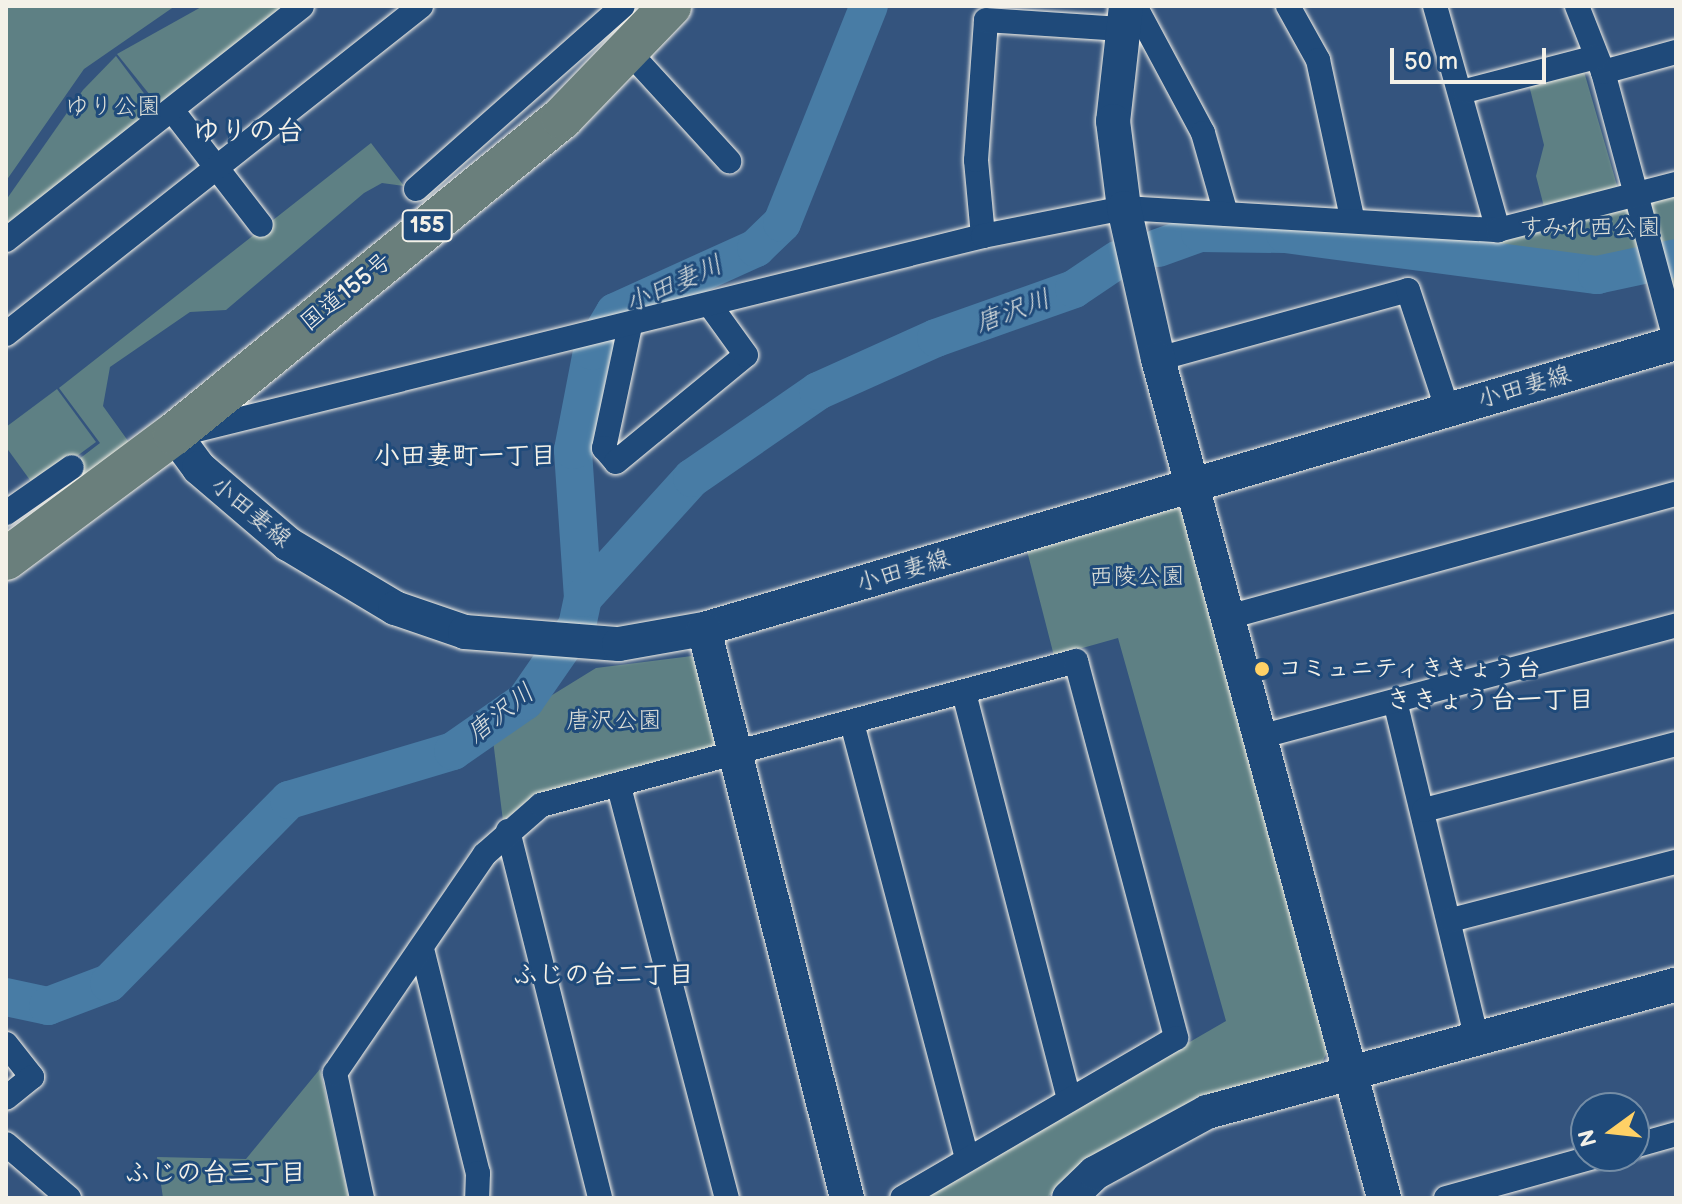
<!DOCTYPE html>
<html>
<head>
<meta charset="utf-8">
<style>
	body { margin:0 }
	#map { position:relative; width:1682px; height:1204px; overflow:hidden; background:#34547e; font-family:"Balsamiq Sans","Klee One",sans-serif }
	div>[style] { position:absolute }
	.green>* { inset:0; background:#5e8084 }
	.river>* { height:38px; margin:-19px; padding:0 19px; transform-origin:19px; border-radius:19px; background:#487ca5 }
	.roads { filter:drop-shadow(0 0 2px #f4f1e8) drop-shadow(0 0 2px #f4f1e8) }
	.street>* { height:24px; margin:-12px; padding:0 12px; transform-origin:12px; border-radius:12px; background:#1f4a7a }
	.secondary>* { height:34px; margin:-17px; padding:0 17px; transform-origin:17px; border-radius:17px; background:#1f4a7a }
	.highway>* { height:42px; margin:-21px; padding:0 21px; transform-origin:21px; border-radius:21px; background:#6a7f7c }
	.dots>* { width:22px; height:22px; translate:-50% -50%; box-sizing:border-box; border:4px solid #1f4a7a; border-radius:50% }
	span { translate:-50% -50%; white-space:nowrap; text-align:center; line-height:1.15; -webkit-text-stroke:6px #1f4a7a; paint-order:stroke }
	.shield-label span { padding:2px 6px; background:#1f4a7a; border:2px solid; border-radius:6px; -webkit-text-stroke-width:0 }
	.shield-label { font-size:22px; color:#f4f1e8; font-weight:700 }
	.park-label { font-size:24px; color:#dee0d9 }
	.street-label { font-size:24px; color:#f4f1e8 }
	.poi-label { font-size:24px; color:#f4f1e8; font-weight:700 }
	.left { translate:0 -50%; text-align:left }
	.water-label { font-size:26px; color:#dadfde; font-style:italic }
	.neighbourhood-label { font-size:26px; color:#f4f1e8; font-weight:700 }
	.quarter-label { font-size:28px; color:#f4f1e8; font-weight:700 }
	.frame { position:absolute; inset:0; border:8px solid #f4f1e8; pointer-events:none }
	.north { position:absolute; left:1570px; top:1092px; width:80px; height:80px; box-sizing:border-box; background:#1f4a7a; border:2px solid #748da6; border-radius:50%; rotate:255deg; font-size:22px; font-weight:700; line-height:32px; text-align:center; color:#f4f1e8 }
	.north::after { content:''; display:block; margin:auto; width:28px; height:36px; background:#ffd166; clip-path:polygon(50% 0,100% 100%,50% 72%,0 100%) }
	.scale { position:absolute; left:1390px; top:48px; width:156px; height:36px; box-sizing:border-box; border:4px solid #f4f1e8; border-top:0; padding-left:10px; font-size:24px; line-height:28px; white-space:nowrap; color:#f4f1e8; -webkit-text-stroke:6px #1f4a7a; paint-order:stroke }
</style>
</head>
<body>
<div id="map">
	<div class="green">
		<i style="clip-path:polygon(6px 6px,175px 6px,84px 69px,6px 181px)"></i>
		<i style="clip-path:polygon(203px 6px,300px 6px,162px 110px,117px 54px)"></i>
		<i style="clip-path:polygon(116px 56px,158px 112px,6px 247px,6px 200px,83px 90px)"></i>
		<i style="clip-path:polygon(1583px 68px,1623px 206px,1676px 192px,1676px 318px,1658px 256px,1605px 270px,1498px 257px,1496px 240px,1549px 226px,1536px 176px,1544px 145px,1529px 85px)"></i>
		<i style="clip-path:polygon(371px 143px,404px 186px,382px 183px,364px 193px,226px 310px,190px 312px,110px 367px,103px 406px,136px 452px,92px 487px,74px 463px,100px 443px,59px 388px)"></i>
		<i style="clip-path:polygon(57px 389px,96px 442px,35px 487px,6px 447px,6px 427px)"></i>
		<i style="clip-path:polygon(1168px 502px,1187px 515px,1330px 1047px,1319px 1068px,1142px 1130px,1046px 1198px,920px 1198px,1226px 1021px,1118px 638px,1054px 656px,1025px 543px)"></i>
		<i style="clip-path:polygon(692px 656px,723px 747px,536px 796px,503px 821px,492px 732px,596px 668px)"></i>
		<i style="clip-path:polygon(320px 1069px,349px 1198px,163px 1198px,157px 1157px,246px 1159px)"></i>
	</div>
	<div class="river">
		<i style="left:1158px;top:248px;width:45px;rotate:-19.7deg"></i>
		<i style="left:1200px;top:233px;width:85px;rotate:0.7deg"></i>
		<i style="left:1285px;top:234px;width:315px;rotate:7.5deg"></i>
		<i style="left:1597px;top:275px;width:81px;rotate:-12.1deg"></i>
		<i style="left:583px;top:598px;width:148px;rotate:-93.9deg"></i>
		<i style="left:573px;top:450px;width:101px;rotate:-79.1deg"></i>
		<i style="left:592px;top:351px;width:45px;rotate:-59.5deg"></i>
		<i style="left:615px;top:312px;width:155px;rotate:-24.4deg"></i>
		<i style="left:756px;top:248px;width:36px;rotate:-44deg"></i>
		<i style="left:782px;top:223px;width:234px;rotate:-68.2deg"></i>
		<i style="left:6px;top:997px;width:43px;rotate:12.1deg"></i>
		<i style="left:48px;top:1006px;width:65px;rotate:-20.7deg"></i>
		<i style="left:109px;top:983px;width:257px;rotate:-45.5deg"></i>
		<i style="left:289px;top:800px;width:171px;rotate:-16.6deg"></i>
		<i style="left:453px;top:751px;width:88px;rotate:-34.8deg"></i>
		<i style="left:525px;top:701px;width:91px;rotate:-55.3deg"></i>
		<i style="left:577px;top:626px;width:29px;rotate:-78deg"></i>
		<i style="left:583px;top:598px;width:162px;rotate:-47.8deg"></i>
		<i style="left:692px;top:478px;width:153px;rotate:-34.6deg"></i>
		<i style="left:818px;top:391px;width:129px;rotate:-24.2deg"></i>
		<i style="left:936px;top:338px;width:146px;rotate:-19.5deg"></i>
		<i style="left:1074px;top:289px;width:52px;rotate:-34deg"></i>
	</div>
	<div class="roads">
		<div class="street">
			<i style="left:1135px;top:6px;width:144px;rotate:61.8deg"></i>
			<i style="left:1203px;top:133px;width:84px;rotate:74.1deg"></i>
			<i style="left:1288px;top:6px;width:62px;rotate:60.9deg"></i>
			<i style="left:1318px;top:60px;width:161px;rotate:77.8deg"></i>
			<i style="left:1435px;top:6px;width:233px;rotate:74.3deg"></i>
			<i style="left:1577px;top:6px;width:71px;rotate:68.5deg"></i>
			<i style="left:1603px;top:72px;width:281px;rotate:74.9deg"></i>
			<i style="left:630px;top:53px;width:147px;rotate:47.5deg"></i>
			<i style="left:1603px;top:72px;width:76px;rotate:-15.3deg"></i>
			<i style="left:1465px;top:91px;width:135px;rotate:-14.5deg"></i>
			<i style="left:172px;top:110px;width:145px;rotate:52.3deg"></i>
			<i style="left:416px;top:189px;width:276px;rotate:-41.5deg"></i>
			<i style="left:983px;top:236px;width:76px;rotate:-95.3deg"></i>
			<i style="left:976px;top:160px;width:140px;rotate:-85.9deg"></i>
			<i style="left:986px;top:20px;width:135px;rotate:3.8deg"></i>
			<i style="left:6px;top:240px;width:377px;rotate:-38.3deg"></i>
			<i style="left:630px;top:326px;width:125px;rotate:102deg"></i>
			<i style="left:604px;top:448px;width:18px;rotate:49deg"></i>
			<i style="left:616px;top:462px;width:168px;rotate:-39.5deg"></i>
			<i style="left:746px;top:355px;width:58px;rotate:-125.9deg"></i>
			<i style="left:6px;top:334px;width:529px;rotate:-38.32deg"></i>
			<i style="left:1158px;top:359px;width:259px;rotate:-15.4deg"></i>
			<i style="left:1408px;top:290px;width:124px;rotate:71.7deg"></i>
			<i style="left:184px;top:433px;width:823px;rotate:-13.85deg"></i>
			<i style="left:983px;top:236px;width:144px;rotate:-11.2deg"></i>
			<i style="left:1124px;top:208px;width:375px;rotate:3.4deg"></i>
			<i style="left:1498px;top:230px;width:184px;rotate:-14.5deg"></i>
			<i style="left:6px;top:513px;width:80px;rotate:-34.9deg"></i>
			<i style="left:1232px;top:616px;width:460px;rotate:-15.4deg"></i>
			<i style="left:964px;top:693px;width:418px;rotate:75.5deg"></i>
			<i style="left:1395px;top:701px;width:348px;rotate:76.4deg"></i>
			<i style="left:852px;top:723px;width:451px;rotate:75.2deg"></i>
			<i style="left:1263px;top:736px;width:428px;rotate:-15deg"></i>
			<i style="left:619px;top:787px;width:425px;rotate:75.3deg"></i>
			<i style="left:1424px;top:810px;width:260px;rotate:-14.7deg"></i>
			<i style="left:508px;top:831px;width:378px;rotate:75.9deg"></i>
			<i style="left:1451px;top:920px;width:232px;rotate:-14.5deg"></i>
			<i style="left:423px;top:953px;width:227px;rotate:76deg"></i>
			<i style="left:478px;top:1173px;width:25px;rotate:92deg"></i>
			<i style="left:6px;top:1044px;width:42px;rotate:51.8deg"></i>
			<i style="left:32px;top:1077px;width:33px;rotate:141deg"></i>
			<i style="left:6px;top:1144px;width:83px;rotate:40.6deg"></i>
			<i style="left:1634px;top:1146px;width:44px;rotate:-15.9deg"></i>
			<i style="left:362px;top:1198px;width:128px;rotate:-102.2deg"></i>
			<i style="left:335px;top:1073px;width:265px;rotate:-55.6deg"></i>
			<i style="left:485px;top:854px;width:74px;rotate:-41.2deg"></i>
			<i style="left:541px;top:805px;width:554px;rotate:-15.06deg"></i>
			<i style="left:1076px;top:661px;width:390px;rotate:75.1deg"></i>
			<i style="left:1176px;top:1038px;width:317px;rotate:149.7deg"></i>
			<i style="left:1446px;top:1198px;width:157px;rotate:-15.5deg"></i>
		</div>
		<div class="secondary">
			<i style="left:1126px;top:6px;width:116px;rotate:96.4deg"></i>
			<i style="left:1113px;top:121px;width:88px;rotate:82.8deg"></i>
			<i style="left:1124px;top:208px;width:155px;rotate:77.3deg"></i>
			<i style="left:1158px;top:359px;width:869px;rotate:74.92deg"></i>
			<i style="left:174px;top:434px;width:42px;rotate:53.7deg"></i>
			<i style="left:199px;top:468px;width:117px;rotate:40.5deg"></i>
			<i style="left:288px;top:544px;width:125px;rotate:30.9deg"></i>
			<i style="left:395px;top:608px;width:74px;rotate:18.9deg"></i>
			<i style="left:465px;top:632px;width:154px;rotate:4.5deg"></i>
			<i style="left:619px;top:644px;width:86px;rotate:-10deg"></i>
			<i style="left:704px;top:629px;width:1013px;rotate:-16.4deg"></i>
			<i style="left:704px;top:629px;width:587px;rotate:75.89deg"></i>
			<i style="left:1069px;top:1198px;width:36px;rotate:-44deg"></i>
			<i style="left:1095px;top:1173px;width:128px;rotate:-28.6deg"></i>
			<i style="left:1207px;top:1112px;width:486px;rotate:-15.2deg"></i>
		</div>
		<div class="highway">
			<i style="left:6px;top:559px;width:209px;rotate:-36.7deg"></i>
			<i style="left:174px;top:434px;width:500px;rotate:-39.16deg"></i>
			<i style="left:562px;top:118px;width:156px;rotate:-46deg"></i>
		</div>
	</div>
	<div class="dots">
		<i style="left:1262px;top:669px;background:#ffd166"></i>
	</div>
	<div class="shield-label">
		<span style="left:427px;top:226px">155</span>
	</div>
	<div class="park-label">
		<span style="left:113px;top:107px">ゆり公園</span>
		<span style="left:1590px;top:228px">すみれ西公園</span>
		<span style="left:1137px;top:577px">西陵公園</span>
		<span style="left:614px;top:721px">唐沢公園</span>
	</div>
	<div class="street-label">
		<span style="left:346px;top:292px;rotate:-39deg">国道155号</span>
		<span style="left:1524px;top:387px;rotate:-16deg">小田妻線</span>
		<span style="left:251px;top:512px;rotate:40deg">小田妻線</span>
		<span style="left:903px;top:571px;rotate:-16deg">小田妻線</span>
	</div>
	<div class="poi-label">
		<span class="left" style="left:1278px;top:669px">コミュニティききょう台</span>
	</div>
	<div class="water-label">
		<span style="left:674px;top:285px;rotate:-24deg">小田妻川</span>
		<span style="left:1013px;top:312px;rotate:-20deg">唐沢川</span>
		<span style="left:501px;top:714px;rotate:-38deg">唐沢川</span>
	</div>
	<div class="neighbourhood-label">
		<span style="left:465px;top:457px">小田妻町一丁目</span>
		<span style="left:1490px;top:701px">ききょう台一丁目</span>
		<span style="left:603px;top:976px">ふじの台二丁目</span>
		<span style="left:215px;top:1174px">ふじの台三丁目</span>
	</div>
	<div class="quarter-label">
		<span style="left:248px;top:132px">ゆりの台</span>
	</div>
	<div class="frame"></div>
	<div class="north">N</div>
	<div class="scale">50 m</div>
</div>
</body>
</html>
